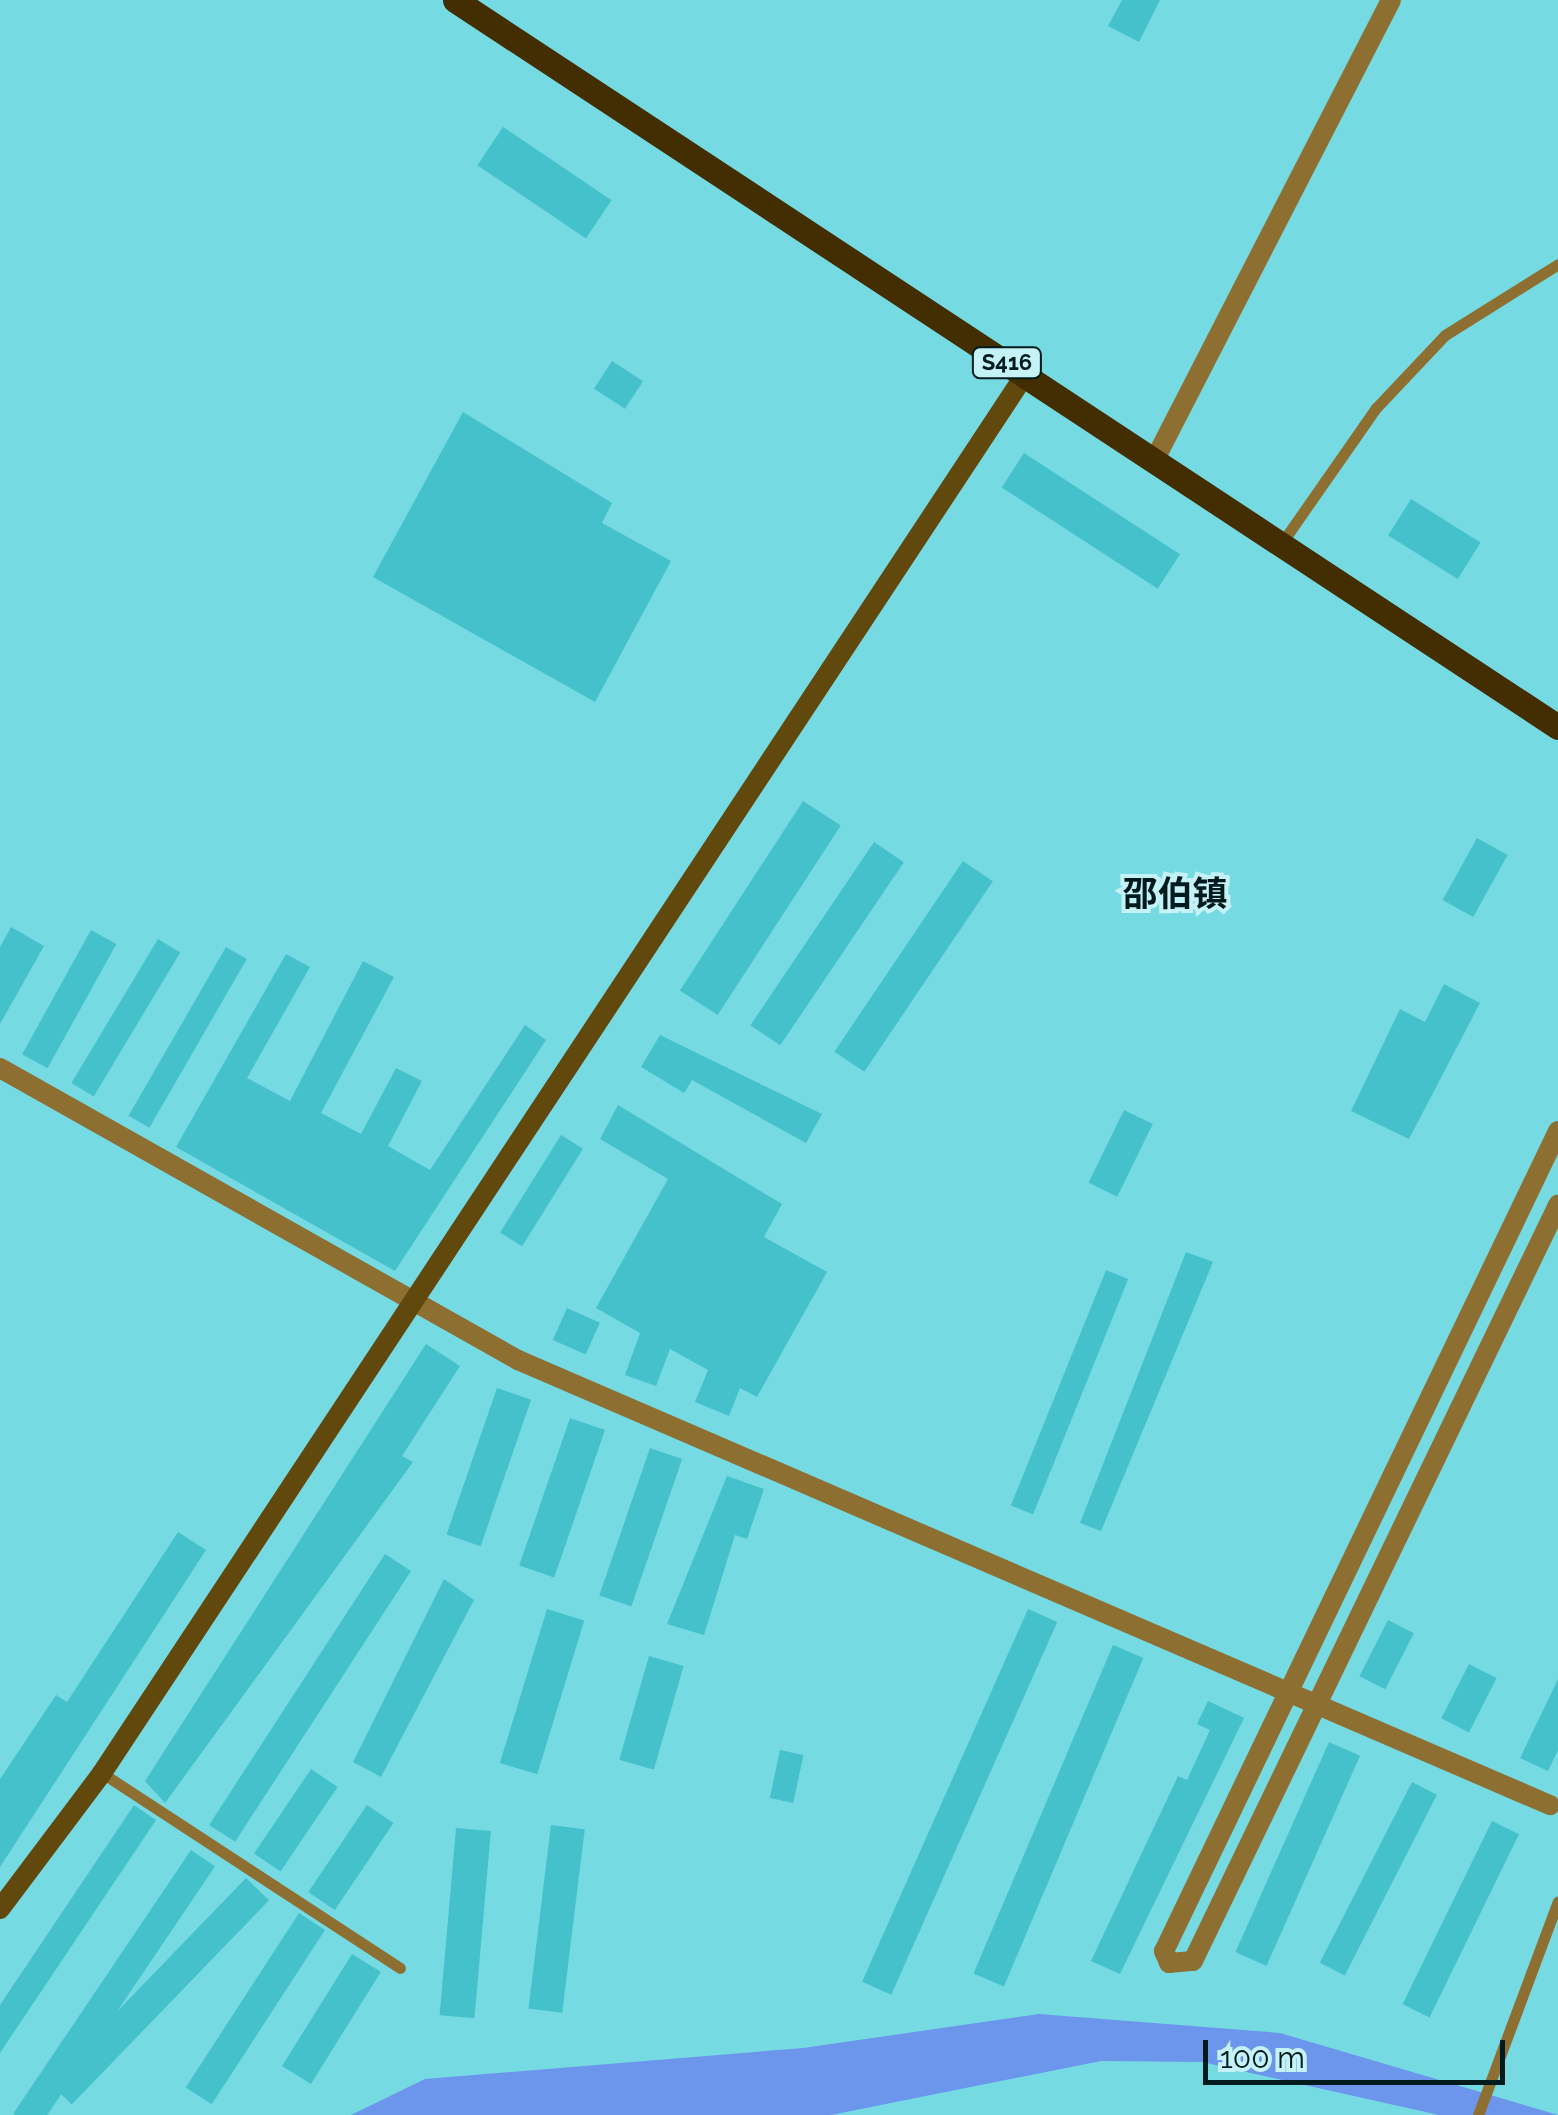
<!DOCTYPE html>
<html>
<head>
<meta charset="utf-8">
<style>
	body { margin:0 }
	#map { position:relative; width:1558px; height:2115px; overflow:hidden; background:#76dae3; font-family:Raleway,"Noto Sans SC",sans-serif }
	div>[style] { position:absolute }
	.water>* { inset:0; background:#6c96eb }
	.building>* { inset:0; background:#45c1cb; transform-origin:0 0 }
	.service>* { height:11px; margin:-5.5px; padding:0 5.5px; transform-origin:5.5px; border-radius:5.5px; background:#8d6f32 }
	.minor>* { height:20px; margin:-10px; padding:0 10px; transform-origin:10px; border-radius:10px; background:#8d6f32 }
	.secondary>* { height:20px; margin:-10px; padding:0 10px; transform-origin:10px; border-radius:10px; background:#61480d }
	.primary>* { height:25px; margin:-12.5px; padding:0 12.5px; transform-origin:12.5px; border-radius:12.5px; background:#422e00 }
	span { translate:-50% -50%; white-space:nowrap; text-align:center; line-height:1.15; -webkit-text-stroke:8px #c4f2f6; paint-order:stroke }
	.shield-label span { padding:2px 8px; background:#c4f2f6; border:2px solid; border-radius:8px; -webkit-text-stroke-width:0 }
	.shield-label { font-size:22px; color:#001b1e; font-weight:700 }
	.district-label { font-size:35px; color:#001b1e; font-weight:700 }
	.scale { position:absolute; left:1203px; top:2040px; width:302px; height:45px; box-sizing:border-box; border:5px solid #001b1e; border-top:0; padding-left:12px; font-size:30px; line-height:35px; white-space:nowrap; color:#001b1e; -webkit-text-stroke:8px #c4f2f6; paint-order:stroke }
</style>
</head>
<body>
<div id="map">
	<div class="water">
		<i style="clip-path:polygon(1039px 2014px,1280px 2033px,1558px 2115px,1439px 2115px,1202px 2062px,1101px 2061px,831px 2115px,351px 2115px,425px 2079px,803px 2048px)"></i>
	</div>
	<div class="building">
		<i style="clip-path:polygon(1122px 0,1160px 0,1139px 42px,1108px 26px)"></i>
		<i style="left:503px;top:127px;width:131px;height:46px;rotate:34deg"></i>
		<i style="left:612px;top:361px;width:37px;height:33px;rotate:33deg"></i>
		<i style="clip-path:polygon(463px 412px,612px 503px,602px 523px,671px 561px,595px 702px,373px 577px)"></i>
		<i style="left:1024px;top:453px;width:186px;height:41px;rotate:33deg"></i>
		<i style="left:1411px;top:499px;width:82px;height:43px;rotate:32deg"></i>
		<i style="left:803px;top:801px;width:45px;height:226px;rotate:33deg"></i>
		<i style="left:1477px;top:838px;width:35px;height:71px;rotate:29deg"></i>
		<i style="left:874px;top:842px;width:36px;height:221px;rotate:34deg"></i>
		<i style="left:963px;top:861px;width:36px;height:230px;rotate:34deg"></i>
		<i style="clip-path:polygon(11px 927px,44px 946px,0 1024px,0 947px)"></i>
		<i style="left:91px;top:930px;width:29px;height:142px;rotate:29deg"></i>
		<i style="left:158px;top:939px;width:26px;height:168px;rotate:31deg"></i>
		<i style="left:226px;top:947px;width:24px;height:195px;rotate:30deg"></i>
		<i style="clip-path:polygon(286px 954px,310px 967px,247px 1078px,290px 1101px,363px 961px,394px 977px,321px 1113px,361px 1134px,396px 1068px,422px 1081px,388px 1146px,430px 1170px,525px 1025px,546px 1040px,395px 1271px,176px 1147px)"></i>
		<i style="clip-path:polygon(1444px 984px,1480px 1003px,1409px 1139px,1351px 1111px,1400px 1009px,1425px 1022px)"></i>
		<i style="clip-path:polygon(660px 1035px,822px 1114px,806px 1143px,692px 1080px,684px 1093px,641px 1067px)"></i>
		<i style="clip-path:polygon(618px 1105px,782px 1204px,764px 1237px,827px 1272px,757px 1397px,740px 1388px,729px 1416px,695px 1402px,708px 1370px,670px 1349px,656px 1386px,625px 1375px,640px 1333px,596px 1308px,668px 1179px,600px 1139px)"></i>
		<i style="left:1124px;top:1110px;width:32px;height:81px;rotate:26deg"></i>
		<i style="left:561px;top:1135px;width:26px;height:115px;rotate:32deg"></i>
		<i style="clip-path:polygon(1186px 1252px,1213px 1262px,1101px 1531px,1080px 1523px)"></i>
		<i style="left:1106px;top:1270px;width:24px;height:254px;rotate:22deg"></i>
		<i style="left:567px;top:1308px;width:36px;height:35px;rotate:24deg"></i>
		<i style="clip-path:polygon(426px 1344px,460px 1366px,402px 1456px,413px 1462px,165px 1803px,145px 1781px)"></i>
		<i style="left:497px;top:1388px;width:36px;height:155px;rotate:19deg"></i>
		<i style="left:570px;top:1418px;width:37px;height:156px;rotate:19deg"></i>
		<i style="left:650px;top:1448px;width:34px;height:156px;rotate:19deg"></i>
		<i style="clip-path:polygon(727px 1476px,764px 1489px,747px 1539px,735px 1535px,704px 1635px,667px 1624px)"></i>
		<i style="clip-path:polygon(178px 1532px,206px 1550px,0 1867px,0 1779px,56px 1695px,67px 1702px)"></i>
		<i style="left:385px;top:1554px;width:31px;height:323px;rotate:33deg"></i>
		<i style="clip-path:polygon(444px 1579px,474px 1600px,381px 1777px,353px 1762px)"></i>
		<i style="left:547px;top:1609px;width:39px;height:161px;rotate:17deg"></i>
		<i style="left:1028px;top:1609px;width:32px;height:408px;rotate:24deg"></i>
		<i style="left:1388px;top:1620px;width:29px;height:63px;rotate:27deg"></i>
		<i style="left:1113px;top:1645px;width:33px;height:357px;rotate:23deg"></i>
		<i style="left:649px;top:1656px;width:36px;height:108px;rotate:16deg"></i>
		<i style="left:1469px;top:1664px;width:31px;height:61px;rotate:27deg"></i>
		<i style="clip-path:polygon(1558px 1679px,1558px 1750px,1548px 1771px,1520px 1758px)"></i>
		<i style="clip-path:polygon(1208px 1701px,1244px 1718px,1120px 1974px,1091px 1961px,1178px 1776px,1187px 1780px,1210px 1730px,1197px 1724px)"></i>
		<i style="left:1329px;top:1742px;width:34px;height:230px;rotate:24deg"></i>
		<i style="left:780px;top:1750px;width:24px;height:49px;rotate:12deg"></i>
		<i style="left:311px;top:1769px;width:32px;height:102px;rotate:34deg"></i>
		<i style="left:1412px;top:1782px;width:28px;height:203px;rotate:27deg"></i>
		<i style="clip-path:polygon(134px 1805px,156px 1820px,0 2053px,0 2005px)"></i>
		<i style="left:367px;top:1805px;width:32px;height:105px;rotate:34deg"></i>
		<i style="left:1492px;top:1821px;width:30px;height:204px;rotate:26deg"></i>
		<i style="left:551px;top:1825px;width:34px;height:185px;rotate:7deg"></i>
		<i style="left:456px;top:1828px;width:35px;height:188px;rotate:5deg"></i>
		<i style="left:191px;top:1850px;width:29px;height:318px;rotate:34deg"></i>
		<i style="left:246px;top:1878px;width:32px;height:284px;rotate:44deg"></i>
		<i style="left:299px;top:1913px;width:31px;height:208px;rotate:33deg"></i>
		<i style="left:352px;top:1954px;width:34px;height:132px;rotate:32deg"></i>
	</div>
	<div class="service">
		<i style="left:1281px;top:544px;width:166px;rotate:-55.1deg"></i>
		<i style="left:1376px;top:408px;width:100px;rotate:-46.6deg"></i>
		<i style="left:1445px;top:335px;width:133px;rotate:-32.1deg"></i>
		<i style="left:102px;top:1773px;width:356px;rotate:33.2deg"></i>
		<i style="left:1478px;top:2115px;width:228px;rotate:-69.5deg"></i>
	</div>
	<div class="minor">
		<i style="left:1154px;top:461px;width:518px;rotate:-62.79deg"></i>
		<i style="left:0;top:1068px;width:595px;rotate:29.41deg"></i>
		<i style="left:518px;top:1360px;width:1124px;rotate:23.33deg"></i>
		<i style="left:1558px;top:1131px;width:910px;rotate:115.66deg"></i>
		<i style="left:1164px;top:1951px;width:13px;rotate:67deg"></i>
		<i style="left:1169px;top:1963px;width:24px;rotate:-5deg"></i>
		<i style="left:1193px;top:1961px;width:840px;rotate:-64.23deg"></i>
	</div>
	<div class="secondary">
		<i style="left:0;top:1909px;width:170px;rotate:-53.1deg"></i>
		<i style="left:102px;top:1773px;width:1675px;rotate:-56.57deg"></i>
	</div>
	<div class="primary">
		<i style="left:455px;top:0;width:1321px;rotate:33.39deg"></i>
	</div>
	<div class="shield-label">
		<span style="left:1007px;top:363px">S416</span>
	</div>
	<div class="district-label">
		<span style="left:1175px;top:894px">邵伯镇</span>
	</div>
	<div class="scale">100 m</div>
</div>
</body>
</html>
